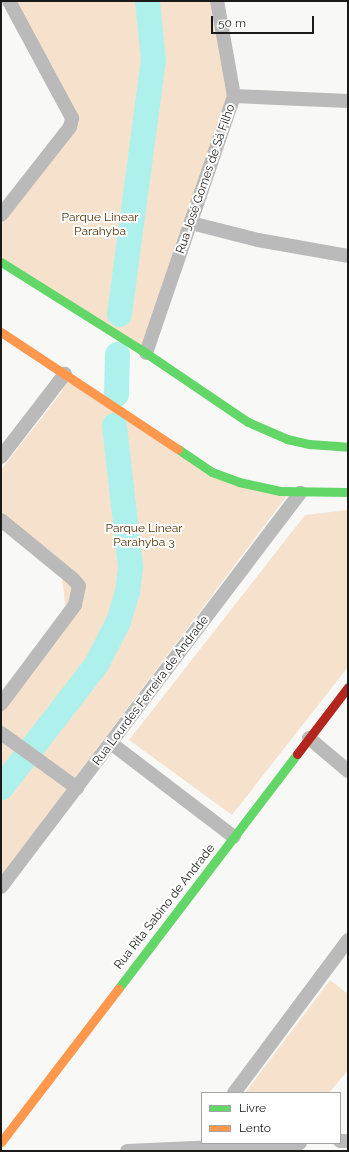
<!DOCTYPE html>
<html>
<head>
<meta charset="utf-8">
<style>
	body { margin:0 }
	#map { position:relative; width:349px; height:1152px; overflow:hidden; background:#f8f9f7; font-family:Raleway,sans-serif }
	div>[style] { position:absolute }
	.green>* { inset:0; background:#f6e2cc }
	.river>* { height:25px; margin:-12.5px; padding:0 12.5px; transform-origin:12.5px; border-radius:12.5px; background:#aef1ec }
	.street>* { height:14px; margin:-7px; padding:0 7px; transform-origin:7px; border-radius:7px; background:#bababa }
	.fast>* { height:9px; margin:-4.5px; padding:0 4.5px; transform-origin:4.5px; border-radius:4.5px; background:#63d668 }
	.slow>* { height:9px; margin:-4.5px; padding:0 4.5px; transform-origin:4.5px; border-radius:4.5px; background:#ff974d }
	.jam>* { height:9px; margin:-4.5px; padding:0 4.5px; transform-origin:4.5px; border-radius:4.5px; background:#b3261e }
	span { translate:-50% -50%; white-space:nowrap; text-align:center; line-height:1.15; -webkit-text-stroke:4px #fff; paint-order:stroke }
	.street-label { font-size:12px; color:#1a1b19 }
	.park-label { font-size:12px; color:#543407 }
	.frame { position:absolute; inset:0; border:2px solid #1a1b19; pointer-events:none }
	.legend { position:absolute; left:201px; top:1092px; width:140px; height:52px; box-sizing:border-box; background:#fff; border:1px solid #a3a4a3; margin:0; padding:5px 7px; list-style:none; font-size:12px; color:#1a1b19 }
	.legend li { display:flex; align-items:center; gap:8px; height:20px }
	.legend b { width:20px; border:1px solid #a3a4a3 }
	.scale { position:absolute; left:211px; top:16px; width:103px; height:18px; box-sizing:border-box; border:2px solid #1a1b19; border-top:0; padding-left:5px; font-size:12px; line-height:14px; white-space:nowrap; color:#1a1b19; -webkit-text-stroke:3px #fff; paint-order:stroke }
</style>
</head>
<body>
<div id="map">
	<div class="green">
		<i style="clip-path:polygon(11px 1px,213px 1px,234px 93px,143px 350px,1px 261px,1px 218px,78px 119px)"></i>
		<i style="clip-path:polygon(65px 373px,212px 473px,289px 493px,1px 876px,1px 695px,66px 610px,60px 564px,1px 511px,1px 470px,63px 390px)"></i>
		<i style="clip-path:polygon(348px 510px,348px 667px,232px 815px,129px 740px,305px 515px)"></i>
		<i style="clip-path:polygon(330px 980px,348px 994px,348px 1070px,329px 1093px,245px 1093px)"></i>
	</div>
	<div class="river">
		<i style="left:119px;top:314px;width:256px;rotate:-82.4deg"></i>
		<i style="left:153px;top:60px;width:59px;rotate:-95.8deg"></i>
		<i style="left:116px;top:394px;width:40px;rotate:-88.6deg"></i>
		<i style="left:1px;top:787px;width:155px;rotate:-52.3deg"></i>
		<i style="left:96px;top:664px;width:48px;rotate:-62.9deg"></i>
		<i style="left:118px;top:621px;width:30px;rotate:-73deg"></i>
		<i style="left:127px;top:592px;width:26px;rotate:-83deg"></i>
		<i style="left:130px;top:566px;width:142px;rotate:-96.5deg"></i>
	</div>
	<div class="street">
		<i style="left:234px;top:96px;width:114px;rotate:2.5deg"></i>
		<i style="left:1px;top:215px;width:112px;rotate:-51.9deg"></i>
		<i style="left:70px;top:127px;width:9px;rotate:-77deg"></i>
		<i style="left:72px;top:118px;width:133px;rotate:-118.3deg"></i>
		<i style="left:191px;top:223px;width:69px;rotate:14.2deg"></i>
		<i style="left:258px;top:240px;width:91px;rotate:10.1deg"></i>
		<i style="left:146px;top:353px;width:272px;rotate:-71.1deg"></i>
		<i style="left:234px;top:96px;width:97px;rotate:-100.1deg"></i>
		<i style="left:1px;top:457px;width:105px;rotate:-52.4deg"></i>
		<i style="left:1px;top:520px;width:93px;rotate:39.3deg"></i>
		<i style="left:73px;top:579px;width:9px;rotate:49deg"></i>
		<i style="left:79px;top:586px;width:19px;rotate:102deg"></i>
		<i style="left:75px;top:605px;width:124px;rotate:126.8deg"></i>
		<i style="left:1px;top:733px;width:94px;rotate:35.9deg"></i>
		<i style="left:309px;top:738px;width:51px;rotate:40.2deg"></i>
		<i style="left:112px;top:744px;width:153px;rotate:37.3deg"></i>
		<i style="left:1px;top:887px;width:495px;rotate:-52.8deg"></i>
		<i style="left:234px;top:1093px;width:191px;rotate:-53.3deg"></i>
		<i style="left:340px;top:1141px;width:8px"></i>
		<i style="left:127px;top:1151px;width:173px;rotate:-2.6deg"></i>
	</div>
	<div class="fast">
		<i style="left:1px;top:262px;width:171px;rotate:32.1deg"></i>
		<i style="left:146px;top:353px;width:123px;rotate:34.1deg"></i>
		<i style="left:248px;top:422px;width:43px;rotate:23.6deg"></i>
		<i style="left:287px;top:439px;width:23px;rotate:13deg"></i>
		<i style="left:309px;top:444px;width:39px;rotate:4deg"></i>
		<i style="left:178px;top:449px;width:41px;rotate:34.1deg"></i>
		<i style="left:212px;top:472px;width:29px;rotate:20deg"></i>
		<i style="left:239px;top:482px;width:42px;rotate:12.4deg"></i>
		<i style="left:280px;top:491px;width:68px;rotate:0.8deg"></i>
		<i style="left:118px;top:989px;width:295px;rotate:-52.7deg"></i>
	</div>
	<div class="slow">
		<i style="left:1px;top:332px;width:212px;rotate:33.5deg"></i>
		<i style="left:1px;top:1142px;width:193px;rotate:-52.6deg"></i>
	</div>
	<div class="jam">
		<i style="left:297px;top:754px;width:84px;rotate:-52.7deg"></i>
	</div>
	<div class="street-label">
		<span style="left:206px;top:179px;rotate:-71deg">Rua José Gomes de Sá Filho</span>
		<span style="left:151px;top:691px;rotate:-53deg">Rua Lourdes Ferreira de Andrade</span>
		<span style="left:165px;top:907px;rotate:-52deg">Rua Rita Sabino de Andrade</span>
	</div>
	<div class="park-label">
		<span style="left:100px;top:225px">Parque Linear<br>Parahyba</span>
		<span style="left:144px;top:536px">Parque Linear<br>Parahyba 3</span>
	</div>
	<div class="frame"></div>
	<ul class="legend">
	<li><b style="height:5px;background:#63d668"></b>Livre</li>
	<li><b style="height:5px;background:#ff974d"></b>Lento</li>
	</ul>
	<div class="scale">50 m</div>
</div>
</body>
</html>
